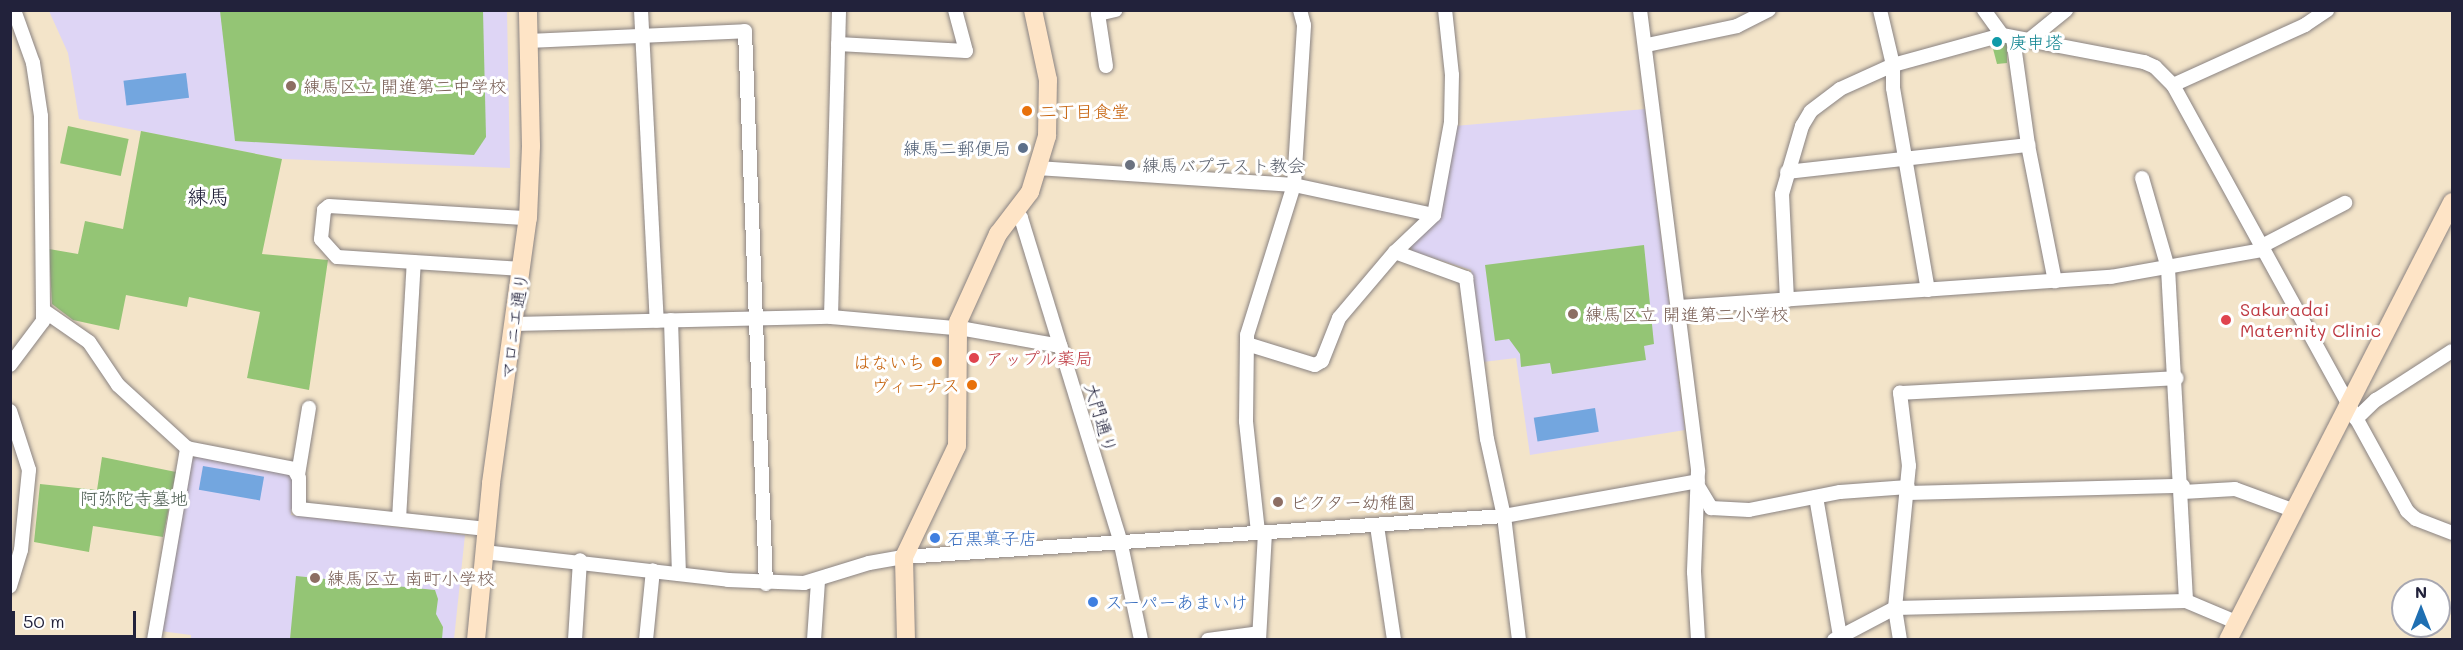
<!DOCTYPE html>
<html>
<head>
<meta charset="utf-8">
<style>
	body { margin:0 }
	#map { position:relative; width:2463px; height:650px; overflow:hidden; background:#f3e4c9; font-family:Mali,"Klee One",sans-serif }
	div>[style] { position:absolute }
	.built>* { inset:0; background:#ded5f5 }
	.green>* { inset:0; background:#94c575; transform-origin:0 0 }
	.water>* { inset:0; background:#73a6df; transform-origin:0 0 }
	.roads { filter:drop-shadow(0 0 2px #8a8382) drop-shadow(0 0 2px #8a8382) }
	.street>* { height:14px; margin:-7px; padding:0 7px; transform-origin:7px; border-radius:7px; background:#fff }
	.secondary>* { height:18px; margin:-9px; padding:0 9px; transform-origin:9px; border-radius:9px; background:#fee4c6 }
	.dots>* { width:16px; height:16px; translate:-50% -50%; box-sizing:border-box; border:3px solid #fff; border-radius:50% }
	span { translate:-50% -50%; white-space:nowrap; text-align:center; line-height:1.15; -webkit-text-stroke:6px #fff; paint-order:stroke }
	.culture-label { font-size:18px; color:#0d838f }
	.left { translate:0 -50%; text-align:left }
	.education-label { font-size:18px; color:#785e54 }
	.food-label { font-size:18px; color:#c56008 }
	.right { translate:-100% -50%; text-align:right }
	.service-label { font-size:18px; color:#4e5e75 }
	.worship-label { font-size:18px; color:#5b616d }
	.health-label { font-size:18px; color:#be3a42 }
	.street-label { font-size:18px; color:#22223b }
	.park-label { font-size:18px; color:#4a5b4f }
	.shop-label { font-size:18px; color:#366cbe }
	.quarter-label { font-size:21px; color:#22223b }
	.frame { position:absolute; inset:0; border:12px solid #22223b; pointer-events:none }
	.north { position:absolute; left:2391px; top:578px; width:60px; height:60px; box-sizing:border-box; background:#fff; border:2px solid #a7a7b1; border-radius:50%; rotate:0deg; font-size:16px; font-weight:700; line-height:24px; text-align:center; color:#22223b }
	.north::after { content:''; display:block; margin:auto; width:21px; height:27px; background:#1f6fb2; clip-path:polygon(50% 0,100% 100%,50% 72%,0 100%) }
	.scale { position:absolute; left:12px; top:611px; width:124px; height:27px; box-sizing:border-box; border:3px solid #22223b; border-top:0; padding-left:8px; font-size:18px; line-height:21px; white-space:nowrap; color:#22223b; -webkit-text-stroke:4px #fff; paint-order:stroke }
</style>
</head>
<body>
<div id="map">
	<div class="built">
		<i style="clip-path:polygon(49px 11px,507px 11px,510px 168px,282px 159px,79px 119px,68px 53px)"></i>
		<i style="clip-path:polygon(1645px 109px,1685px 430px,1530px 455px,1516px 358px,1483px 362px,1471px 270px,1412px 251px,1410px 242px,1439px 214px,1455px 126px)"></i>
		<i style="clip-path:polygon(197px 455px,290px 473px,295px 480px,291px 515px,465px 535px,454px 639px,191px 640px,191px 635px,160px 631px,190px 460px)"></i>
	</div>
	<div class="green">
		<i style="clip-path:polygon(220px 11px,483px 11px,486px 137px,474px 155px,235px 141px)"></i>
		<i style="clip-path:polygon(1999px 42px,2007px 43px,2007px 63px,1997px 64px,1992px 45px)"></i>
		<i style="left:68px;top:126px;width:62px;height:38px;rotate:12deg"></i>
		<i style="clip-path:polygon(141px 131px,282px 159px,262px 254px,328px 260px,309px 390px,247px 378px,260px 312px,189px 297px,187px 307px,126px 295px,119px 330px,73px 320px,52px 304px,49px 249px,78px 254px,85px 221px,123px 229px)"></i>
		<i style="clip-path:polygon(1644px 245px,1654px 344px,1644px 346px,1646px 360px,1552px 374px,1550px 363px,1521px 367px,1520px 354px,1509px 339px,1495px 341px,1485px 265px)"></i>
		<i style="clip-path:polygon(102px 457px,176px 472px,163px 537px,93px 526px,89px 552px,34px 542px,40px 484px,97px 490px)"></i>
		<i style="clip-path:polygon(296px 576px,435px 590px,438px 599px,436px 614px,443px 627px,442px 639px,290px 639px)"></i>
	</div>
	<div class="water">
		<i style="left:186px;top:73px;width:25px;height:63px;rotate:83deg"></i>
		<i style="left:1595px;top:408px;width:24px;height:62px;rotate:81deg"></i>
		<i style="left:203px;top:466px;width:62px;height:24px;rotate:10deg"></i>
	</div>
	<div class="roads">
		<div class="street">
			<i style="left:641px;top:10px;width:311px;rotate:87.1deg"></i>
			<i style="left:1640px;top:10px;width:465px;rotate:82.8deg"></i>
			<i style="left:1698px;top:471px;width:101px;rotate:92.3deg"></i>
			<i style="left:1694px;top:572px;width:68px;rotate:86.6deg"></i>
			<i style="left:1880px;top:10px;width:57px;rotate:76.7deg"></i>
			<i style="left:1893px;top:65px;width:23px;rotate:90deg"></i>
			<i style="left:1893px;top:88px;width:205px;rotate:80.2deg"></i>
			<i style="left:1984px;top:10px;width:31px;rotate:54deg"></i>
			<i style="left:2002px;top:35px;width:145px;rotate:10.8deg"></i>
			<i style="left:2144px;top:62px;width:12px;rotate:24deg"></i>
			<i style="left:2155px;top:67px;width:25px;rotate:45deg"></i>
			<i style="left:2173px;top:85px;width:486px;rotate:61.2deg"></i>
			<i style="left:2407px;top:511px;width:12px;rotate:42deg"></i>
			<i style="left:2416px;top:519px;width:39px;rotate:21deg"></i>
			<i style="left:2013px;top:38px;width:108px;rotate:82deg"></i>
			<i style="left:2028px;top:145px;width:139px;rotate:78.8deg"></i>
			<i style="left:2029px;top:40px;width:48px;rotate:-39deg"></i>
			<i style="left:528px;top:41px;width:217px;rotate:-2.6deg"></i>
			<i style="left:745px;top:31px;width:553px;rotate:87.83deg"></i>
			<i style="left:838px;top:44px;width:128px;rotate:3.1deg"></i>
			<i style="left:966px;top:51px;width:42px;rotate:-105deg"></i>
			<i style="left:1647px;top:45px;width:92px;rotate:-11.9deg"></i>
			<i style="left:1737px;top:26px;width:36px;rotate:-27deg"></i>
			<i style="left:1106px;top:66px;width:53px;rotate:-98.7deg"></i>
			<i style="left:1098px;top:14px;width:18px;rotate:-13deg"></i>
			<i style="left:2173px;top:85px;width:145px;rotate:-24.4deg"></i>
			<i style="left:2305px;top:25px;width:27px;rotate:-34deg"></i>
			<i style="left:1037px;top:168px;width:258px;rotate:3.8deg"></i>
			<i style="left:1294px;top:185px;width:143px;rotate:12.1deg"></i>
			<i style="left:1787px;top:172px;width:243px;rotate:-6.4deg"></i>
			<i style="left:2142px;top:178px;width:94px;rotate:73.9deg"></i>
			<i style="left:2168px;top:268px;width:333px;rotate:86.9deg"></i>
			<i style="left:1014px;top:211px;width:10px;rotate:45deg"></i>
			<i style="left:1021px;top:218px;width:337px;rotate:72.9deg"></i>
			<i style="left:1120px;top:540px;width:102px;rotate:78.1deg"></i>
			<i style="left:2260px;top:247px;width:96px;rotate:-27.4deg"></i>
			<i style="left:1395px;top:252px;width:76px;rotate:20.1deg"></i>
			<i style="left:1466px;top:278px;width:162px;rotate:82.6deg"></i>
			<i style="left:1487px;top:439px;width:79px;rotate:77.6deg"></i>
			<i style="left:1504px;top:516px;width:125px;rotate:83.1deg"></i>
			<i style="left:522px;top:269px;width:185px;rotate:-176.3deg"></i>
			<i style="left:337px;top:257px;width:24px;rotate:-132deg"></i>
			<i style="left:321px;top:239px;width:29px;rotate:-84deg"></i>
			<i style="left:324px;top:210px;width:6px;rotate:-39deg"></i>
			<i style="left:329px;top:206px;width:199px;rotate:3.5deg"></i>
			<i style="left:1787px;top:300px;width:106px;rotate:-92.7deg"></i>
			<i style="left:1782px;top:194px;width:71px;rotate:-73.6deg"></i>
			<i style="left:1802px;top:126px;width:17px;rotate:-59deg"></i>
			<i style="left:1811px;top:111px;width:36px;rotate:-37deg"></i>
			<i style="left:1840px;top:89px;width:58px;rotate:-24.4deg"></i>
			<i style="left:1893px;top:65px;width:113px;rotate:-15.4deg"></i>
			<i style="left:1679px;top:307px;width:433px;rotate:-4deg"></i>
			<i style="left:2111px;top:277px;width:153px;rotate:-10.1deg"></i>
			<i style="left:43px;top:310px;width:56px;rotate:34.8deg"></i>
			<i style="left:89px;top:342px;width:52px;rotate:56deg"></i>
			<i style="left:118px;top:385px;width:93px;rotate:42.4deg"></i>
			<i style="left:831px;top:317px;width:307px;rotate:-88.5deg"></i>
			<i style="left:671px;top:320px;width:254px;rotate:88.2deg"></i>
			<i style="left:514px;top:324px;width:317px;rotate:-1.3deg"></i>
			<i style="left:831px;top:317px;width:135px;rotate:5.1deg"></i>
			<i style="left:965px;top:329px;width:97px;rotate:10.1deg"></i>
			<i style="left:1247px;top:344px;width:71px;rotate:17.2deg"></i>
			<i style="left:1315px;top:365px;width:8px;rotate:-30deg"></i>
			<i style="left:1322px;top:361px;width:46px;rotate:-68.4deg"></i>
			<i style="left:1339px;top:318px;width:87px;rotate:-49.7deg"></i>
			<i style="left:1395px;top:252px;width:54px;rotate:-43.5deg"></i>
			<i style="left:1434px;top:215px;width:95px;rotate:-79.6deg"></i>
			<i style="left:1451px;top:122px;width:47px;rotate:-88.8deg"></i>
			<i style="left:1452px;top:75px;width:65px;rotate:-96.1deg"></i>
			<i style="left:10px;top:365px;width:55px;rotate:-53.1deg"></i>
			<i style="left:43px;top:321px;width:11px;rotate:-90deg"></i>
			<i style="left:43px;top:310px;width:194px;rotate:-90.6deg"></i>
			<i style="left:41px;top:116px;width:54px;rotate:-98.6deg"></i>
			<i style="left:33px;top:63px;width:56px;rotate:-109.7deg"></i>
			<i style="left:10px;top:411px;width:62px;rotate:72.1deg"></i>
			<i style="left:29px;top:470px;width:80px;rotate:95.7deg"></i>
			<i style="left:21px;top:550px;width:38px;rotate:107deg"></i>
			<i style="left:2356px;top:419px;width:28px;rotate:-44deg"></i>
			<i style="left:2376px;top:400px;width:90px;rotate:-32.8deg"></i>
			<i style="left:298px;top:475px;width:68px;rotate:-80.7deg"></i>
			<i style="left:1698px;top:486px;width:26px;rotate:59deg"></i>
			<i style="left:1711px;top:508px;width:38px;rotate:3deg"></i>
			<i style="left:1749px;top:510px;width:93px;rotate:-11.2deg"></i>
			<i style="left:1840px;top:492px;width:68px;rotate:-4.2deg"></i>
			<i style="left:2183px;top:492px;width:52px;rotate:-3.3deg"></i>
			<i style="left:2235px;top:489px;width:64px;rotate:20.1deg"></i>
			<i style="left:1908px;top:493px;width:275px;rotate:-1.5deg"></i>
			<i style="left:1816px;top:497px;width:141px;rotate:80.2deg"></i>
			<i style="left:399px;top:519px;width:257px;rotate:-86.7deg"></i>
			<i style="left:1377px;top:526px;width:115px;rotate:81.5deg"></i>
			<i style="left:1258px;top:532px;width:112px;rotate:-96.2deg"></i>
			<i style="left:1246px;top:421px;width:86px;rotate:-89.3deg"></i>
			<i style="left:1247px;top:335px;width:157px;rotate:-72.6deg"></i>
			<i style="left:1294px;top:185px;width:160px;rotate:-86.4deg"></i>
			<i style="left:1304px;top:25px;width:16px;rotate:-105deg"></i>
			<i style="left:484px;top:552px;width:246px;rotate:6.5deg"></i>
			<i style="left:728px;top:580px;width:76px;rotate:2.3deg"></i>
			<i style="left:804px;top:583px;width:68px;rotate:-17.1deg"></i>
			<i style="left:869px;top:563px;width:36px;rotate:-10deg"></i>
			<i style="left:904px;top:557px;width:601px;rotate:-3.91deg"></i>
			<i style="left:1504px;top:516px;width:197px;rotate:-10.2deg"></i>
			<i style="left:154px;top:640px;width:195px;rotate:-80.2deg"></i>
			<i style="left:187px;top:448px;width:109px;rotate:11.1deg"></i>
			<i style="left:294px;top:469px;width:10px;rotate:61deg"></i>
			<i style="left:299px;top:478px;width:31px;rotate:90deg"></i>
			<i style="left:299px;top:509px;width:189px;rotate:6.1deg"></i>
			<i style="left:575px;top:640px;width:80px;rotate:-86.4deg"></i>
			<i style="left:646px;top:640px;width:70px;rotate:-84.3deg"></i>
			<i style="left:814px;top:640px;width:58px;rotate:-86.1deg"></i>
			<i style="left:1208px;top:640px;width:51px;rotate:-7.8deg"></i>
			<i style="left:1259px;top:640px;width:108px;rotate:-86.8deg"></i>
			<i style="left:1834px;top:640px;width:69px;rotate:-27.7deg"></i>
			<i style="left:1895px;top:608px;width:291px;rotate:-1.4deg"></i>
			<i style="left:2186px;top:601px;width:54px;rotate:22.8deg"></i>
			<i style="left:1900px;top:640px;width:32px;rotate:-99deg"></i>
			<i style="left:1895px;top:608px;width:143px;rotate:-84.4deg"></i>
			<i style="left:1909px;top:466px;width:74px;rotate:-97deg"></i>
			<i style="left:1900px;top:393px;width:277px;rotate:-3.1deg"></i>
		</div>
		<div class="secondary">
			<i style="left:476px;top:640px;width:158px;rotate:-84.5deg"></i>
			<i style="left:491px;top:483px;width:268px;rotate:-82.1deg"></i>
			<i style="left:528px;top:218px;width:72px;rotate:-87.6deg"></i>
			<i style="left:531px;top:146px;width:136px;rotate:-91.3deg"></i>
			<i style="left:906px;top:640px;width:83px;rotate:-91.4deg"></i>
			<i style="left:904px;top:557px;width:123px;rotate:-64.5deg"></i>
			<i style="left:957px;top:446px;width:124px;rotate:-89.5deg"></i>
			<i style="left:958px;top:322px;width:97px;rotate:-65.6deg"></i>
			<i style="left:998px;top:234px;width:53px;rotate:-52.7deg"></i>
			<i style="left:1030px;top:192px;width:59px;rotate:-73.1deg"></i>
			<i style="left:1047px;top:136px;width:56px;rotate:-89deg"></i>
			<i style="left:1048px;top:80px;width:72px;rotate:-102.1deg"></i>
			<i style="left:2228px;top:640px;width:492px;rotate:-62.9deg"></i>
		</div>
	</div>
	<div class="dots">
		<i style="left:1997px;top:42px;background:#0f9aa8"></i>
		<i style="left:291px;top:86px;background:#8d6e63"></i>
		<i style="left:1027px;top:111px;background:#e8710a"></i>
		<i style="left:1023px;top:148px;background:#5c6f8a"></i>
		<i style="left:1130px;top:165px;background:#6b7280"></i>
		<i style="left:1573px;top:314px;background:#8d6e63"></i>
		<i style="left:2226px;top:320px;background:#e0444e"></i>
		<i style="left:974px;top:358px;background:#e0444e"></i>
		<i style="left:937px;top:362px;background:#e8710a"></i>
		<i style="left:972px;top:385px;background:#e8710a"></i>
		<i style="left:1278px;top:502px;background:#8d6e63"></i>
		<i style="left:935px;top:538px;background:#3f7fe0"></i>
		<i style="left:315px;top:578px;background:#8d6e63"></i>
		<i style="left:1093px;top:602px;background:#3f7fe0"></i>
	</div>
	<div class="culture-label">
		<span class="left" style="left:2009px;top:42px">庚申塔</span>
	</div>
	<div class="education-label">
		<span class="left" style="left:303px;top:86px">練馬区立 開進第二中学校</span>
		<span class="left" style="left:1585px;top:314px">練馬区立 開進第二小学校</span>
		<span class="left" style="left:1290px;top:502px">ビクター幼稚園</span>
		<span class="left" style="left:327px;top:578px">練馬区立 南町小学校</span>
	</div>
	<div class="food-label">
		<span class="left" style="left:1039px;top:111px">二丁目食堂</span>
		<span class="right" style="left:925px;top:362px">はないち</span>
		<span class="right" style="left:960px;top:385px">ヴィーナス</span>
	</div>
	<div class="service-label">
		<span class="right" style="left:1011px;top:148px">練馬二郵便局</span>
	</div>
	<div class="worship-label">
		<span class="left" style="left:1142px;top:165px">練馬バプテスト教会</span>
	</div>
	<div class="health-label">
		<span class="left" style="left:2240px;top:320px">Sakuradai<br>Maternity Clinic</span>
		<span class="left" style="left:986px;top:358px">アップル薬局</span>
	</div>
	<div class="street-label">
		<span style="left:514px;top:326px;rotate:-82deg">マロニエ通り</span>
		<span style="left:1101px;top:418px;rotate:73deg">大門通り</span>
	</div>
	<div class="park-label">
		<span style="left:134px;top:498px">阿弥陀寺墓地</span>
	</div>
	<div class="shop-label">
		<span class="left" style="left:947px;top:538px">石黒菓子店</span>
		<span class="left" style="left:1105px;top:602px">スーパーあまいけ</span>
	</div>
	<div class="quarter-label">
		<span style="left:208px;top:196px">練馬</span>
	</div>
	<div class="frame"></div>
	<div class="north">N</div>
	<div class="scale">50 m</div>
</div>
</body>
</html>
